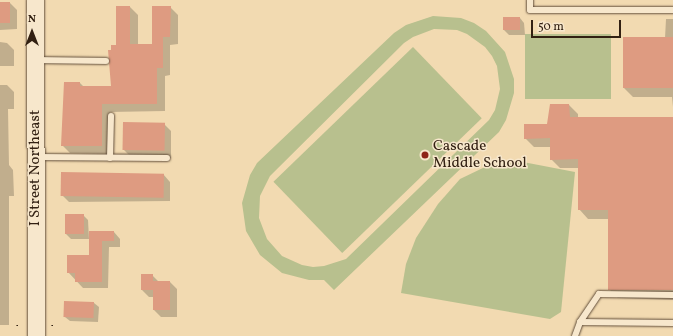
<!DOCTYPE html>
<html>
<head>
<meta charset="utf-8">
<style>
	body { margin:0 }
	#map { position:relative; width:673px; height:336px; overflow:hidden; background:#f2dab1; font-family:Vollkorn,serif }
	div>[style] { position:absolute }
	.green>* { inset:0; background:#b8c08e; transform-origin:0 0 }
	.shadow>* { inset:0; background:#0003 }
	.building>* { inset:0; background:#de9b81; transform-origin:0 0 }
	.path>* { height:2px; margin-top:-1px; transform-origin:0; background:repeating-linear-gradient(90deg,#322012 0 1px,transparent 0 3px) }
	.roads { filter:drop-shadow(0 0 1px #624e3a) drop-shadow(0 0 1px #624e3a) }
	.lane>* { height:6px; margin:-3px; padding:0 3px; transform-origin:3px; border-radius:3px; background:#f7e7cc }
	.secondary>* { height:17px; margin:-8.5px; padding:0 8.5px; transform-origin:8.5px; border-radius:8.5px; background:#f7e7cc }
	.dots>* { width:11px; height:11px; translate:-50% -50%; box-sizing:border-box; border:2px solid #f7e7cc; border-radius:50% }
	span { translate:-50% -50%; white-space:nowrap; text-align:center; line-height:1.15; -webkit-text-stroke:3px #f7e7cc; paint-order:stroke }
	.poi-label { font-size:15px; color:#322012 }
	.left { translate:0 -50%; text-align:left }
	.street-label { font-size:15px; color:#322012 }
	.north { position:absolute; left:12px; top:12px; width:40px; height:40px; -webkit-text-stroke:3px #f7e7cc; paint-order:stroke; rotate:0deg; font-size:11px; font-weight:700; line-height:16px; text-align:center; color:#322012 }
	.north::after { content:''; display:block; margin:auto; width:14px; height:18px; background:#322012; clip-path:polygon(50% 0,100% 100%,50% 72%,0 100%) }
	.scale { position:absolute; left:531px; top:20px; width:90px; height:18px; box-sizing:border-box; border:2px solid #322012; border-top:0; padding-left:5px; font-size:12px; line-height:14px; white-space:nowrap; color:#322012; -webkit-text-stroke:3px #f7e7cc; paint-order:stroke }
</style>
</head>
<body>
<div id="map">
	<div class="green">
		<i style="clip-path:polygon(evenodd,433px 16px,461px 18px,474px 23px,486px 31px,505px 52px,514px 79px,514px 93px,506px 120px,499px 132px,334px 290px,324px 280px,309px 280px,282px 273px,260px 255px,246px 231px,242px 203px,250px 175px,257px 163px,394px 33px,406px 25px,433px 16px,434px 29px,457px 30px,467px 34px,485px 47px,492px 56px,497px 66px,500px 89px,495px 110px,489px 120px,346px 259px,324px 266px,313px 267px,302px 265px,282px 256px,267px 239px,259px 218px,260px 196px,270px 176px,404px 43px,413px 37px,434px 29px)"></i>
		<i style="left:525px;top:34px;width:86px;height:65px"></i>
		<i style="left:413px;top:47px;width:99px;height:194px;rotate:46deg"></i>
		<i style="clip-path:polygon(523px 162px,575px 172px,561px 312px,550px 319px,401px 293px,406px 264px,416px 238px,438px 204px,460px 179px,487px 166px)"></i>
	</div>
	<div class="shadow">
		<i style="clip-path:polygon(0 3px,10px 3px,17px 10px,17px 29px,0 30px)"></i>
		<i style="clip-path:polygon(130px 7px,138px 15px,138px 45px,153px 45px,170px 7px,178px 15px,178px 44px,170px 45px,170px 75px,165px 76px,165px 111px,110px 112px,110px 154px,70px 153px,62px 145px,80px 83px,84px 87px,113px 87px,117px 46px)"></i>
		<i style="clip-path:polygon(520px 18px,524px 23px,525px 35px,509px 35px,504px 30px)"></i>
		<i style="clip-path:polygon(666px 19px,673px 19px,673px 107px,672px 97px,633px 97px,624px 88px,624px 38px,665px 38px)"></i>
		<i style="clip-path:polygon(0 42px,7px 43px,14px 50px,14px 66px,0 66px)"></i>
		<i style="clip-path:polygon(0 85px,7px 85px,14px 92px,14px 109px,8px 109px,9px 165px,13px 170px,14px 196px,9px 196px,9px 325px,0 325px)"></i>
		<i style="clip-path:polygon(569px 105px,578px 114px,578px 118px,673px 118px,673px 300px,618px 298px,609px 289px,609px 219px,588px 219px,579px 209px,579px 168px,560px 168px,551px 159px,551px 147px,534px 147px,525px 138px,548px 125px)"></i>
		<i style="clip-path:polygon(124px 124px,164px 124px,171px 131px,171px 158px,131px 157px,124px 150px)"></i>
		<i style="clip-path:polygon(163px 174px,170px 182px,170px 201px,69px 202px,62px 195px)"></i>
		<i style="clip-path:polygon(66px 215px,83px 215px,88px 220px,89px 239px,71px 239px,66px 234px)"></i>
		<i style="clip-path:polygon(90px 232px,114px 232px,120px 239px,120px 247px,109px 247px,108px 288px,83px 288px,68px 272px,90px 256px)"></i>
		<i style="clip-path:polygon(152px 275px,159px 282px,170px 282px,177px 289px,177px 317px,161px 317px,154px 310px,154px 297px,149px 297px,142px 290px)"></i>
		<i style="clip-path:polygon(94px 303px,99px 307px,98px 322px,70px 321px,65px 317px)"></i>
	</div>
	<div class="building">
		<i style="left:0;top:2px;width:10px;height:21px"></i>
		<i style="clip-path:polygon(116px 6px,130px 6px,130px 44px,152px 44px,152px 6px,171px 6px,170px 37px,163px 37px,163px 68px,157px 68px,157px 104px,102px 104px,102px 146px,61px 146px,64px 82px,80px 82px,80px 86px,111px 86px,108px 50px,111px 50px,111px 45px,116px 45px)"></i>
		<i style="left:503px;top:17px;width:17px;height:13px"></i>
		<i style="left:623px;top:37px;width:50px;height:51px"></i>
		<i style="clip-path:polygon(550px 104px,569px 104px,570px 117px,673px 117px,673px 290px,608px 290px,608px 210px,578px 210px,578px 159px,550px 160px,550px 138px,524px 139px,524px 124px,547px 124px)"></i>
		<i style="left:123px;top:122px;width:42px;height:28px;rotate:1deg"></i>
		<i style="left:61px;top:172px;width:103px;height:24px;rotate:1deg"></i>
		<i style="left:65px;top:214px;width:19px;height:20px"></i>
		<i style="clip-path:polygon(89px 231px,114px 231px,114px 241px,102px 241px,102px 282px,75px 282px,75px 273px,67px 273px,67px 255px,89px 255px)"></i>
		<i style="left:141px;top:274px;width:12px;height:16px"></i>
		<i style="left:153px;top:281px;width:17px;height:29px"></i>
		<i style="left:64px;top:301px;width:30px;height:16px;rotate:2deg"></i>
	</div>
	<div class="path">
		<i style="left:17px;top:325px;width:2px;rotate:63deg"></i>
		<i style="left:52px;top:325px;width:2px;rotate:63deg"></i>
	</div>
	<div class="roads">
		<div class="lane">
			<i style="left:530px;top:0;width:10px;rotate:90deg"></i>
			<i style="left:530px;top:10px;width:143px"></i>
			<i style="left:37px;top:60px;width:69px;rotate:0.8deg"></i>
			<i style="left:37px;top:157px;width:130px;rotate:0.4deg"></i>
			<i style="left:110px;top:158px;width:42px;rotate:-88.6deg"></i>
			<i style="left:580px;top:322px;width:34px;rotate:-56deg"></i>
			<i style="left:599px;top:294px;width:74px;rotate:0.8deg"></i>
			<i style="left:575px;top:336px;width:15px;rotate:-70deg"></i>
			<i style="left:580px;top:322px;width:93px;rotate:0.6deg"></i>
		</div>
		<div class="secondary">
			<i style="left:35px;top:0;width:336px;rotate:89.8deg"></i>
		</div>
	</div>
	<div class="dots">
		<i style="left:425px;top:155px;background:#8f2418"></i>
	</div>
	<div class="poi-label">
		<span class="left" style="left:433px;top:155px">Cascade<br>Middle School</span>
	</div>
	<div class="street-label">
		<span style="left:36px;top:168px;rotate:-90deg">I Street Northeast</span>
	</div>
	<div class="north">N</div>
	<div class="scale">50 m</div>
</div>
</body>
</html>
